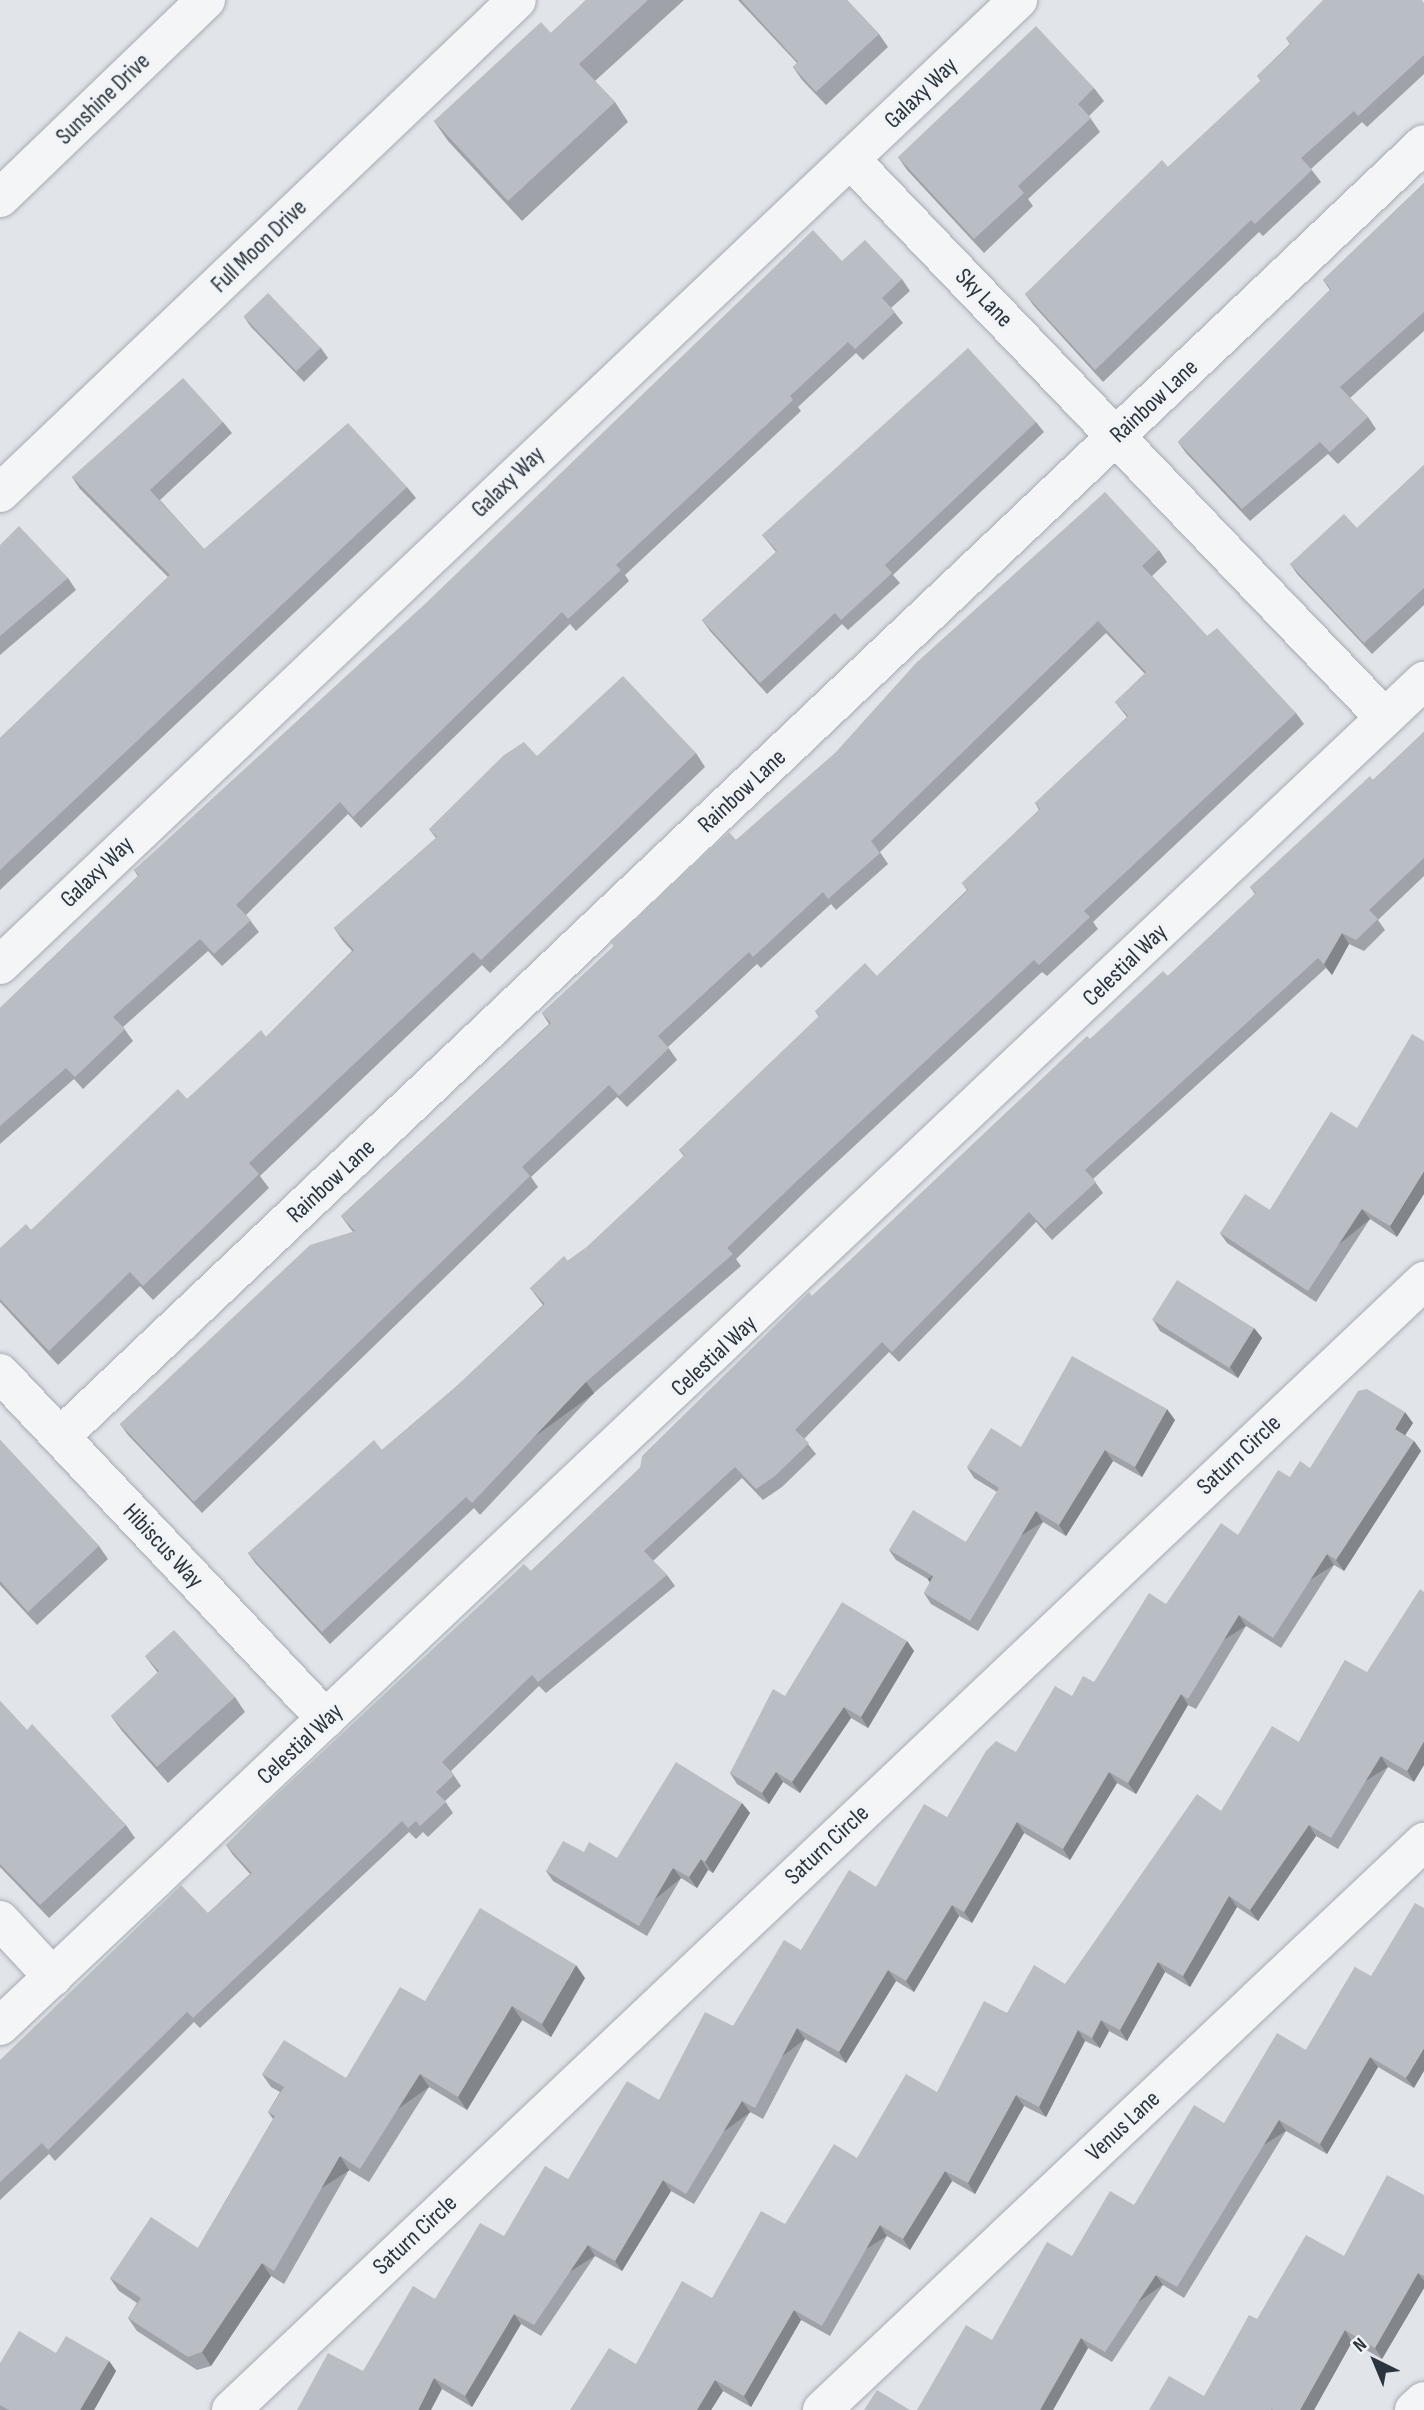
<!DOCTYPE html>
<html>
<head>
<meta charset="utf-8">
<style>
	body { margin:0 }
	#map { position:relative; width:1424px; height:2410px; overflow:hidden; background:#e1e5e9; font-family:"Sofia Sans Condensed",sans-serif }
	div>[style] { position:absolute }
	.roads { filter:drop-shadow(0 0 2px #a7acb3) drop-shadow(0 0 2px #a7acb3) }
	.minor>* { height:38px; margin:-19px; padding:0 19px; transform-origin:19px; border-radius:19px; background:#f4f5f7 }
	.wall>* { inset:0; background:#9fa3a9 }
	.shaded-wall>* { inset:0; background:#82858a; transform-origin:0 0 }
	.building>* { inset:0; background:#b9bec5; transform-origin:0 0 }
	span { translate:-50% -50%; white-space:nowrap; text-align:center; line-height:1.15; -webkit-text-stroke:7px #f1f4f6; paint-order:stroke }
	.street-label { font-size:24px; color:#2b343f }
	.north { position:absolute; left:1340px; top:2326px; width:70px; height:70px; -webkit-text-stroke:5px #f1f4f6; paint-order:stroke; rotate:317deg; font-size:19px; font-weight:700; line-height:28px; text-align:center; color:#2b343f }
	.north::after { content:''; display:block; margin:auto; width:24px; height:32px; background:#2b343f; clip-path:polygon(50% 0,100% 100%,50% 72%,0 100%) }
</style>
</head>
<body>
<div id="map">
	<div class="roads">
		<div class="minor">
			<i style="left:851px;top:160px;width:772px;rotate:46.26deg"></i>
			<i style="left:0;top:198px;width:286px;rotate:-43.9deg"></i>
			<i style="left:0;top:493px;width:714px;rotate:-43.64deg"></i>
			<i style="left:0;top:965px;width:1403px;rotate:-43.47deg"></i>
			<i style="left:0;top:1373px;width:475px;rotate:46.7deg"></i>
			<i style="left:60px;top:1437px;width:1879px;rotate:-43.47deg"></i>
			<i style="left:0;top:1920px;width:78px;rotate:47.1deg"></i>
			<i style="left:0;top:2026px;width:1959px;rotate:-43.37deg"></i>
			<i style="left:231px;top:2410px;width:1643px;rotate:-43.42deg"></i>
			<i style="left:822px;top:2410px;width:828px;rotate:-43.34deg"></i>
			<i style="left:1414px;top:2410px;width:13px;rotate:-42deg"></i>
		</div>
	</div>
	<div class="wall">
		<i style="clip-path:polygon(586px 0,684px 0,595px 81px,615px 102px,628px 122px,522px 221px,448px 141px,434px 121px,551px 33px)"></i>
		<i style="clip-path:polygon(738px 0,847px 0,879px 34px,888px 47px,826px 105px,802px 80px,793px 67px,797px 63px)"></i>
		<i style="clip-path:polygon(1424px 3px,1424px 74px,1367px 127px,1362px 122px,1311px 169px,1321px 182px,1263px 236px,1259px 232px,1103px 382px,1034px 306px,1025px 294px,1168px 167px,1261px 81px,1257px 76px,1290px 44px,1286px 38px)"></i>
		<i style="clip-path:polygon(1094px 88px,1104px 101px,1089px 116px,1100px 132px,1028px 199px,1033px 206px,984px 253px,907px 170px,898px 157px)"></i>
		<i style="clip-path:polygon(1424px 183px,1424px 331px,1350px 398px,1368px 417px,1376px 429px,1338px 464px,1328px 454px,1250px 521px,1186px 453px,1178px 442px,1330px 290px,1323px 280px)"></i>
		<i style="clip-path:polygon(842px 261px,902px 279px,910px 291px,891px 308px,903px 323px,863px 360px,856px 353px,798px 407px,801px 411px,625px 575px,629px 581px,576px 631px,570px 624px,361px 828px,348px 814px,246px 915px,259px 932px,222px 966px,208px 951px,123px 1027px,133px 1041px,83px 1089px,74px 1079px,0 1144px,0 1008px,138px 876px,134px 870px)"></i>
		<i style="clip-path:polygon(244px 317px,321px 348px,328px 358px,304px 382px,251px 327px)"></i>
		<i style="clip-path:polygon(223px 422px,232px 433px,160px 500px,204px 549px,407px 487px,416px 498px,0 890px,0 738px,168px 577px,80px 489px,72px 477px)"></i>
		<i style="clip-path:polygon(1036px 422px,1044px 432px,893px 575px,900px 583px,848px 630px,842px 624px,767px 694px,710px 631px,702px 620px,776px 552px,762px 535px)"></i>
		<i style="clip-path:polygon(1424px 465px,1424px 605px,1372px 654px,1298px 575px,1290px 564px,1357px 528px)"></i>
		<i style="clip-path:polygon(0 545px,68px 578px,76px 590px,0 655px)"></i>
		<i style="clip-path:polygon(1159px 550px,1167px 562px,1152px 576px,1207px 636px,1296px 713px,1304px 724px,1093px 922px,1098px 929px,1047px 976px,1042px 972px,808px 1189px,736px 1259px,741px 1266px,594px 1393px,480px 1515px,474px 1508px,330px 1644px,256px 1564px,248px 1553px,382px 1450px,458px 1385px,543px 1305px,530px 1288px,587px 1247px,684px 1156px,679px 1150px,819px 1017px,815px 1011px,877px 976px,967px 890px,962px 883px,1039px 810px,1035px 803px,1127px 717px,1115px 702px,1145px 674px,1106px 633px,880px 852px,888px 864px,836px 910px,831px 904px,761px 968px,757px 964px,668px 1047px,677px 1060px,627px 1107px,617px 1097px,531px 1177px,538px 1187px,202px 1513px,128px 1435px,120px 1424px,353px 1232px,341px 1216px,549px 1024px,542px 1013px,614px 946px,610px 941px,736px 840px)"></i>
		<i style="clip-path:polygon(1424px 732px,1424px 876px,1378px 920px,1385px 930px,1364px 951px,1349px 944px,1332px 975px,1326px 968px,1093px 1179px,1103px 1193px,1052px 1240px,1036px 1222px,899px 1362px,889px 1352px,804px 1439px,816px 1454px,782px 1487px,763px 1500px,742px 1478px,653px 1561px,667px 1575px,675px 1586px,546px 1693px,539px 1686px,451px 1771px,461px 1786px,445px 1801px,453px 1813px,428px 1837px,423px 1832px,416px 1839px,409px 1832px,200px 2028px,194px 2022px,55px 2161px,49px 2154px,0 2200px,0 2060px,208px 1913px,250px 1874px,233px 1855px,226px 1845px,531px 1571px,640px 1468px,812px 1296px,1090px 1039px,1168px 976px,1255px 894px,1250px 887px,1373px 780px)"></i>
		<i style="clip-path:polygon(696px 753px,705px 767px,490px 973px,482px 965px,260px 1176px,269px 1188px,153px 1300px,140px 1286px,58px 1365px,0 1302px,0 1248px,31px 1230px,187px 1099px,266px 1037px,352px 951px,343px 941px,334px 928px,436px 838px,429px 829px,537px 756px)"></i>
		<i style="clip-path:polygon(1331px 1112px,1397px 1237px,1370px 1219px,1316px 1302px,1227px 1243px,1220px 1233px,1270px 1210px)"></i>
		<i style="clip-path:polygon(1153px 1320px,1254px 1328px,1262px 1338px,1238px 1378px,1160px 1331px)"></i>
		<i style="clip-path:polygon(1175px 1420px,1142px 1477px,1113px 1461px,1066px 1536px,1043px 1522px,978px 1631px,931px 1604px,924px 1593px,931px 1581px,896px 1560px,889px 1550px,966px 1542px,997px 1492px,974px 1478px,967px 1467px,1021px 1447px)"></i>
		<i style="clip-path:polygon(1413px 1423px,1405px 1435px,1414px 1441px,1421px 1451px,1344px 1571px,1334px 1565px,1281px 1648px,1246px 1626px,1196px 1709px,1188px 1705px,1136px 1794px,1117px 1783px,1070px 1860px,1024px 1833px,972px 1923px,959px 1916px,914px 1992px,896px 1981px,846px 2063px,805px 2039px,763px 2119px,750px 2112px,694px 2204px,671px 2191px,622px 2271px,595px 2256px,541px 2336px,521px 2324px,472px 2407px,442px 2389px,363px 2371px,435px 2299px,504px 2236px,659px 2100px,733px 2026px,801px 1950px,876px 1887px,1016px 1752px,1072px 1696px,1094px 1682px,1166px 1604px,1238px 1535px,1290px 1477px)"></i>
		<i style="clip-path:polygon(0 1440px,99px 1546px,108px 1559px,37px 1625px,0 1585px)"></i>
		<i style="clip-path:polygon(907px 1641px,914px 1651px,868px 1728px,851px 1718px,800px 1793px,783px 1782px,769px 1804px,737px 1784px,730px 1773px,785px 1696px)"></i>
		<i style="clip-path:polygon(145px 1656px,235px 1697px,245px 1712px,168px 1783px,122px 1731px,111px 1716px,158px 1673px)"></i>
		<i style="clip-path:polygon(1345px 1660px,1414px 1782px,1388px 1767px,1338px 1849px,1316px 1836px,1258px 1921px,1237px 1907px,1190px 1987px,1165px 1972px,1127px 2041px,1109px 2031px,1100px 2048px,1085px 2041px,1046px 2117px,1024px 2106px,975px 2194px,952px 2181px,910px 2250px,887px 2236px,830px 2336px,801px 2320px,751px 2407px,723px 2391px,711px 2410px,570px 2410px,636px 2364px,712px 2298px,785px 2224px,857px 2158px,937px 2092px,1007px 2013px,1065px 1984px,1221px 1811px,1299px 1742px)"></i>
		<i style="clip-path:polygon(0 1701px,27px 1730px,126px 1825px,135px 1838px,49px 1918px,0 1867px)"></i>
		<i style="clip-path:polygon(742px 1803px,750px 1813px,713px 1873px,708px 1870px,697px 1888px,681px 1878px,647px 1936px,553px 1881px,546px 1871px,584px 1852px,617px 1858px)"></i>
		<i style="clip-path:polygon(1355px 1967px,1414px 2088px,1378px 2067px,1327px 2154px,1286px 2131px,1184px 2298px,1163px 2285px,1112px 2362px,1088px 2348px,1053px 2410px,917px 2410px,992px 2340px,1072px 2256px,1134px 2205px,1306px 2050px)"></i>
		<i style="clip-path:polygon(585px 1978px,551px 2037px,522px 2020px,467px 2110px,429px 2087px,369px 2182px,349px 2170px,284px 2284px,271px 2276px,211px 2366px,197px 2370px,137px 2331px,128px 2318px,137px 2303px,119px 2291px,110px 2278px,198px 2248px,273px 2119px,268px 2112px,280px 2092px,271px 2087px,262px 2074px,346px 2078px,425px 2001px)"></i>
		<i style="clip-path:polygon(1424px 2195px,1424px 2288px,1382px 2359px,1352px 2342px,1314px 2410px,1149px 2410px,1204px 2396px,1257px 2319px,1344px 2256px)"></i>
		<i style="clip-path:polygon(56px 2353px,109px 2361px,116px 2371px,94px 2410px,0 2410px,0 2363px)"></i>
	</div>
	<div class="shaded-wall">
		<i style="clip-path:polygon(1342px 933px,1349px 944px,1332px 975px,1324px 964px)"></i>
		<i style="clip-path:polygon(1424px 1171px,1424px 1194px,1397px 1237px,1390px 1226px)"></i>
		<i style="left:1362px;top:1209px;width:13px;height:98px;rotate:51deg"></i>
		<i style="clip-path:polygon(1254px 1328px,1262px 1338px,1238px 1378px,1230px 1367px)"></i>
		<i style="left:586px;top:1382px;width:14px;height:166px;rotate:54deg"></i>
		<i style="clip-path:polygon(1167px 1409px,1175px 1420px,1142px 1477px,1135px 1467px)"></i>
		<i style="clip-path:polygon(1405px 1412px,1413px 1423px,1402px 1440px,1395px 1429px)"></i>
		<i style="clip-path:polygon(1414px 1441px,1421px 1451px,1344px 1571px,1336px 1560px)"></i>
		<i style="clip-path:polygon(1105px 1450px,1113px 1461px,1066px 1536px,1059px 1525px)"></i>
		<i style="left:1036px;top:1511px;width:13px;height:128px;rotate:58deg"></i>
		<i style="left:1327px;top:1554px;width:13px;height:100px;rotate:58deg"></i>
		<i style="left:1239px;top:1615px;width:13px;height:98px;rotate:58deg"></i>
		<i style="clip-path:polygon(907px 1641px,914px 1651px,868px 1728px,861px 1717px)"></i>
		<i style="clip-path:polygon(1181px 1694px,1188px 1705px,1136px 1794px,1128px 1783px)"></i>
		<i style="clip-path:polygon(844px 1707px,851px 1718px,800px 1793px,792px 1782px)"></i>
		<i style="clip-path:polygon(1424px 1741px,1424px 1765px,1414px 1782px,1407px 1771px)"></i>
		<i style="left:1381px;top:1756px;width:13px;height:96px;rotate:58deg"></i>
		<i style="clip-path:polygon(776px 1772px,783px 1782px,769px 1804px,762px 1793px)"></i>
		<i style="clip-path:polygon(1109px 1772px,1117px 1783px,1070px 1860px,1063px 1849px)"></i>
		<i style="clip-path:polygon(742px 1803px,750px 1813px,713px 1873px,705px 1862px)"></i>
		<i style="clip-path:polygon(1017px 1822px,1024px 1833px,972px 1923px,964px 1912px)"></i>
		<i style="clip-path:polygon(1309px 1825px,1316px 1836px,1258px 1921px,1250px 1910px)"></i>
		<i style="clip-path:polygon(701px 1859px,708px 1870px,697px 1888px,689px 1877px)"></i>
		<i style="left:673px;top:1868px;width:13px;height:67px;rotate:51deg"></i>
		<i style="clip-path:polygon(1229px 1896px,1237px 1907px,1190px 1987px,1183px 1976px)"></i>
		<i style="clip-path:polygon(952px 1905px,959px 1916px,914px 1992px,906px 1981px)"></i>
		<i style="clip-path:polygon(1158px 1962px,1165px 1972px,1127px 2041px,1120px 2030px)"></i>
		<i style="clip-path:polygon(576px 1965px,585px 1978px,551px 2037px,542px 2024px)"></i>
		<i style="clip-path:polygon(888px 1970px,896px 1981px,846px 2063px,839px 2052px)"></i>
		<i style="clip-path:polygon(512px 2006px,522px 2020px,467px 2110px,458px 2097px)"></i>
		<i style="clip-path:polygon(1101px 2020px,1109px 2031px,1100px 2048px,1092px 2038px)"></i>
		<i style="left:797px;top:2028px;width:14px;height:90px;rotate:54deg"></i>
		<i style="clip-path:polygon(1078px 2030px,1085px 2041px,1046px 2117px,1039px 2107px)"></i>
		<i style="clip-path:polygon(1424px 2048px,1424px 2071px,1414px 2088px,1406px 2078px)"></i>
		<i style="clip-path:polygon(1370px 2057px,1378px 2067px,1327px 2154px,1320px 2144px)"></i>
		<i style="left:420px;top:2074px;width:16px;height:112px;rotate:55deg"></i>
		<i style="clip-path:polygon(1016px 2095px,1024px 2106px,975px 2194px,968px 2183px)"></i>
		<i style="left:742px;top:2101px;width:14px;height:109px;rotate:54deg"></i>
		<i style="left:1279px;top:2120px;width:13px;height:196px;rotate:58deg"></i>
		<i style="left:340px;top:2156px;width:17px;height:133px;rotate:57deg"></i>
		<i style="clip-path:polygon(945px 2171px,952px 2181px,910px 2250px,903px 2239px)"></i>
		<i style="clip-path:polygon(663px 2180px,671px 2191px,622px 2271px,615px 2261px)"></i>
		<i style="left:880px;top:2225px;width:13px;height:116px;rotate:58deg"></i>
		<i style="left:588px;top:2245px;width:13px;height:97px;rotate:58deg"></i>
		<i style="clip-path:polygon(262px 2263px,271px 2276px,211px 2366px,202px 2352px)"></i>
		<i style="clip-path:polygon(1418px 2273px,1424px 2281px,1424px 2288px,1382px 2359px,1375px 2348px)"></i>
		<i style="left:1156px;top:2275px;width:12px;height:92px;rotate:55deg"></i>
		<i style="clip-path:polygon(794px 2310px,801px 2320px,751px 2407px,744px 2396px)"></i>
		<i style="clip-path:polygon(514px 2314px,521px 2324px,472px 2407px,465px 2396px)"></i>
		<i style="clip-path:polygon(1345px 2330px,1352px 2342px,1314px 2410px,1300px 2410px)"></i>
		<i style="clip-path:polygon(1081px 2338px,1088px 2348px,1053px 2410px,1040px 2410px)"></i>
		<i style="clip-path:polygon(109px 2361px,116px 2371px,94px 2410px,80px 2410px)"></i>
		<i style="clip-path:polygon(434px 2378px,442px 2389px,431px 2410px,418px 2410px)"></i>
		<i style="clip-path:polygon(715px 2380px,723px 2391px,711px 2410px,697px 2410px)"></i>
	</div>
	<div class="building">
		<i style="clip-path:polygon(586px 0,648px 0,579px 64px,615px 102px,508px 201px,434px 121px,541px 22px,551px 33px)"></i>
		<i style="clip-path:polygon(741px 0,847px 0,879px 34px,816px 92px,793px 67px,798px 62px)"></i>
		<i style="clip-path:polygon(1323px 0,1422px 0,1424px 3px,1424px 55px,1358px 116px,1354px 111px,1301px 158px,1312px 170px,1255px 224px,1251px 220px,1095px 370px,1025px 294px,1162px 160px,1168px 167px,1261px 80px,1257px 76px,1291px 44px,1286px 38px)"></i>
		<i style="clip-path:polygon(1036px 26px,1094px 88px,1078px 104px,1091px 118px,1018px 186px,1024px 193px,974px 239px,898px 157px)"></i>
		<i style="clip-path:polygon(1424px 183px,1424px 312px,1340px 387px,1368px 417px,1330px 452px,1320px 442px,1242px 509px,1178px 442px,1331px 289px,1323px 280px)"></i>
		<i style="clip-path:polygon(813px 230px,842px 261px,865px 240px,902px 279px,882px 298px,895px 312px,855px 349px,848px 342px,790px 396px,793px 400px,616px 565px,621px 570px,568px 619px,562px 612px,353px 817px,340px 802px,236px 905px,251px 920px,214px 954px,200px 939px,113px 1017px,125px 1029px,75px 1077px,66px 1068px,0 1126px,0 1008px,139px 875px,134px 870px,425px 604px)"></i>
		<i style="left:268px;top:293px;width:76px;height:34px;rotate:46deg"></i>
		<i style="clip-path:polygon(968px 348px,1036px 422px,885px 565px,892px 573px,841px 620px,835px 613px,760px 683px,702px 620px,777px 551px,762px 535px)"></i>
		<i style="clip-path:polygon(183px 378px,223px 422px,150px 490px,204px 549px,348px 423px,407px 487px,0 870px,0 738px,170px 575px,72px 477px)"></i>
		<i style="clip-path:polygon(1424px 465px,1424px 588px,1364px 643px,1290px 564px,1344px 514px,1357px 528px)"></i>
		<i style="clip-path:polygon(1105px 492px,1159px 550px,1142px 566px,1207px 636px,1217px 628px,1296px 713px,1084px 911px,1090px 917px,1039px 965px,1034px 960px,800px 1178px,727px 1248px,733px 1254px,586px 1382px,472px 1503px,466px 1497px,322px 1632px,248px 1553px,374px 1440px,382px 1450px,458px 1385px,545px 1304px,530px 1288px,564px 1256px,568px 1261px,587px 1247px,685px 1155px,679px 1150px,819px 1016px,815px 1011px,865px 963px,877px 976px,968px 890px,962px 883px,1040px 809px,1035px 803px,1128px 716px,1115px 702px,1146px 672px,1098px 621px,871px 841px,880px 853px,828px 899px,823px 892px,753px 957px,749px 952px,658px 1036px,669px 1048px,619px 1096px,609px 1085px,522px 1167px,530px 1176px,194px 1502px,120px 1424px,310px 1245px,355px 1231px,341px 1216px,551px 1023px,542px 1013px,614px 946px,610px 941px,729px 832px,736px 840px,836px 752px,916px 663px)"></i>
		<i style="clip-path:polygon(19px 526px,68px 578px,0 636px,0 545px)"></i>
		<i style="clip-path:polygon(623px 676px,696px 753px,481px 960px,473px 952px,249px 1163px,259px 1174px,143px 1286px,130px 1272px,49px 1351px,0 1299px,0 1248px,26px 1224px,31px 1230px,178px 1089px,187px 1099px,261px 1030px,266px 1037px,354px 950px,334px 928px,437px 837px,429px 829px,504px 755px,524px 742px,537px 756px)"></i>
		<i style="clip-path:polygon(1424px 732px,1424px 858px,1369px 910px,1378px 919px,1356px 940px,1342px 933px,1324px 964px,1318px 958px,1085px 1170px,1096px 1182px,1045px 1229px,1029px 1212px,892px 1352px,882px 1342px,795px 1430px,809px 1443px,775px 1476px,756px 1489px,735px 1467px,644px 1551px,667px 1575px,538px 1682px,532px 1675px,442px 1762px,454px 1775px,436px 1792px,446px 1802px,420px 1826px,416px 1821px,408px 1828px,402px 1821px,193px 2018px,187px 2012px,48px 2150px,42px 2143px,0 2182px,0 2060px,181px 1885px,208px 1913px,252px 1873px,226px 1845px,261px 1809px,524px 1564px,531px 1571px,640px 1468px,642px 1456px,809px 1292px,812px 1296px,1087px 1036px,1090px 1039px,1163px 971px,1168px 976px,1256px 893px,1250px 887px,1370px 776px,1373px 780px)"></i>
		<i style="clip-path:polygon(1412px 1034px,1424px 1041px,1424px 1171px,1390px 1226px,1362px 1209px,1308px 1291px,1220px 1233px,1245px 1194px,1270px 1210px,1331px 1112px,1357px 1128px)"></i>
		<i style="left:1177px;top:1280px;width:91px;height:47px;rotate:32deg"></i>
		<i style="clip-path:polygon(1072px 1356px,1167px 1409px,1135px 1467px,1105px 1450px,1059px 1525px,1036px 1511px,970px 1621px,924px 1593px,933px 1576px,889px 1550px,913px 1510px,966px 1542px,999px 1488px,967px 1467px,991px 1428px,1021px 1447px)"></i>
		<i style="clip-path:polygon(1367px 1389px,1405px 1412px,1395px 1429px,1414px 1441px,1336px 1560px,1327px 1554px,1273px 1638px,1239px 1615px,1188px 1699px,1181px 1694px,1128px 1783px,1109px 1772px,1063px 1849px,1017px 1822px,964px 1912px,952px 1905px,906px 1981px,888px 1970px,839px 2052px,797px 2028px,755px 2108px,742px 2101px,686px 2194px,663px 2180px,615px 2261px,588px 2245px,534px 2325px,514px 2314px,465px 2396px,434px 2378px,418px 2410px,297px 2410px,328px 2353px,363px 2371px,413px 2286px,435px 2299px,480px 2223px,504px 2236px,545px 2166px,568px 2179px,627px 2081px,659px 2100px,705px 2012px,733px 2026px,784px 1940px,801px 1950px,849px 1870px,876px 1887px,924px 1804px,947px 1817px,986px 1751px,996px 1741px,1016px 1752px,1055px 1686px,1072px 1696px,1083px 1676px,1094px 1682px,1149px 1593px,1166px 1604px,1221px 1523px,1238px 1535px,1278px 1470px,1290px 1477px,1300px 1461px,1310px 1468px,1358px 1391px)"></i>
		<i style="clip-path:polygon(0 1440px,99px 1546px,28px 1612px,0 1581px)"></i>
		<i style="clip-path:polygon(1420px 1589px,1424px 1592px,1424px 1741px,1407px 1771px,1381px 1756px,1331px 1838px,1309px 1825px,1250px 1910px,1229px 1896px,1183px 1976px,1158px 1962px,1120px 2030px,1101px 2020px,1092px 2038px,1078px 2030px,1039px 2107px,1016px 2095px,968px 2183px,945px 2171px,903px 2239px,880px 2225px,822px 2326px,794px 2310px,744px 2396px,715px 2380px,697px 2410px,570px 2410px,609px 2348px,636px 2364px,682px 2281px,712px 2298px,761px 2211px,785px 2224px,834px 2144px,857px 2158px,906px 2074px,937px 2092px,984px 2001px,1007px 2013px,1034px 1965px,1065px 1984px,1197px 1794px,1221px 1811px,1272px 1726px,1299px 1742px,1345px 1660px,1367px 1672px)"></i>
		<i style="clip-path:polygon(842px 1602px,907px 1641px,861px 1717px,844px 1707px,792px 1782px,776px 1772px,762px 1793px,730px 1773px,773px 1689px,785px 1696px)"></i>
		<i style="clip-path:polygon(174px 1630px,235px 1697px,157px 1767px,111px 1716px,159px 1671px,145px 1656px)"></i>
		<i style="clip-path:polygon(0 1701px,27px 1730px,32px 1724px,126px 1825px,40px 1905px,0 1864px)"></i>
		<i style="clip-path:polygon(676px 1762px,742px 1803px,705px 1862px,701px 1859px,689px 1877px,673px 1868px,639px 1926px,546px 1871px,563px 1841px,584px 1852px,589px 1842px,617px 1858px)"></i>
		<i style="clip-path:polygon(1415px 1903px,1424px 1908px,1424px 2048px,1406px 2078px,1370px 2057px,1320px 2144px,1279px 2120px,1177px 2287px,1156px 2275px,1105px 2352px,1081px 2338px,1040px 2410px,917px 2410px,966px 2325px,992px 2340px,1047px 2242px,1072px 2256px,1110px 2191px,1134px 2205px,1194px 2105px,1224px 2123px,1277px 2033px,1306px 2050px,1355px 1967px,1371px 1976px)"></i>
		<i style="clip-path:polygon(480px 1908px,576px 1965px,542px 2024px,512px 2006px,458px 2097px,420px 2074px,360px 2169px,340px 2156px,274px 2271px,262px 2263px,202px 2352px,188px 2357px,128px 2318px,141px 2298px,110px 2278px,151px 2217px,198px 2248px,275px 2116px,268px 2112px,284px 2087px,262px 2074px,284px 2040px,346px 2078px,400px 1987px,425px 2001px)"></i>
		<i style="clip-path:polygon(1387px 2175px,1424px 2195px,1424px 2276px,1418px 2273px,1375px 2348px,1345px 2330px,1300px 2410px,1273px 2410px,1271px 2409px,1271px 2410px,1149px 2410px,1169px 2376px,1204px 2396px,1249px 2315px,1257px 2319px,1306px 2235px,1344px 2256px)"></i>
		<i style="clip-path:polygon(19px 2331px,56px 2353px,66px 2336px,109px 2361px,80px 2410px,9px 2410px,0 2405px,0 2363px)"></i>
		<i style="clip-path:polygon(877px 2390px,910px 2410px,864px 2410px)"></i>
	</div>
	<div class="street-label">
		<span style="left:921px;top:93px;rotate:-44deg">Galaxy Way</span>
		<span style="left:103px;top:99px;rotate:-44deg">Sunshine Drive</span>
		<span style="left:259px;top:246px;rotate:-44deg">Full Moon Drive</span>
		<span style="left:984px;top:298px;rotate:46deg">Sky Lane</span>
		<span style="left:1154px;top:401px;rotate:-43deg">Rainbow Lane</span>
		<span style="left:508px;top:482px;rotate:-44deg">Galaxy Way</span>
		<span style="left:742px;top:791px;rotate:-43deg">Rainbow Lane</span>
		<span style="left:97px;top:872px;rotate:-44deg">Galaxy Way</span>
		<span style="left:1125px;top:965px;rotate:-44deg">Celestial Way</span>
		<span style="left:331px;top:1181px;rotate:-43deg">Rainbow Lane</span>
		<span style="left:714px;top:1356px;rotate:-43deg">Celestial Way</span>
		<span style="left:1239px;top:1455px;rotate:-43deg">Saturn Circle</span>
		<span style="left:163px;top:1546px;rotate:47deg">Hibiscus Way</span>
		<span style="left:300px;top:1744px;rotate:-43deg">Celestial Way</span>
		<span style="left:827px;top:1845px;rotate:-43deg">Saturn Circle</span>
		<span style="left:1123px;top:2126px;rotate:-43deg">Venus Lane</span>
		<span style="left:415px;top:2235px;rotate:-43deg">Saturn Circle</span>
	</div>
	<div class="north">N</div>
</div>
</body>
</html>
